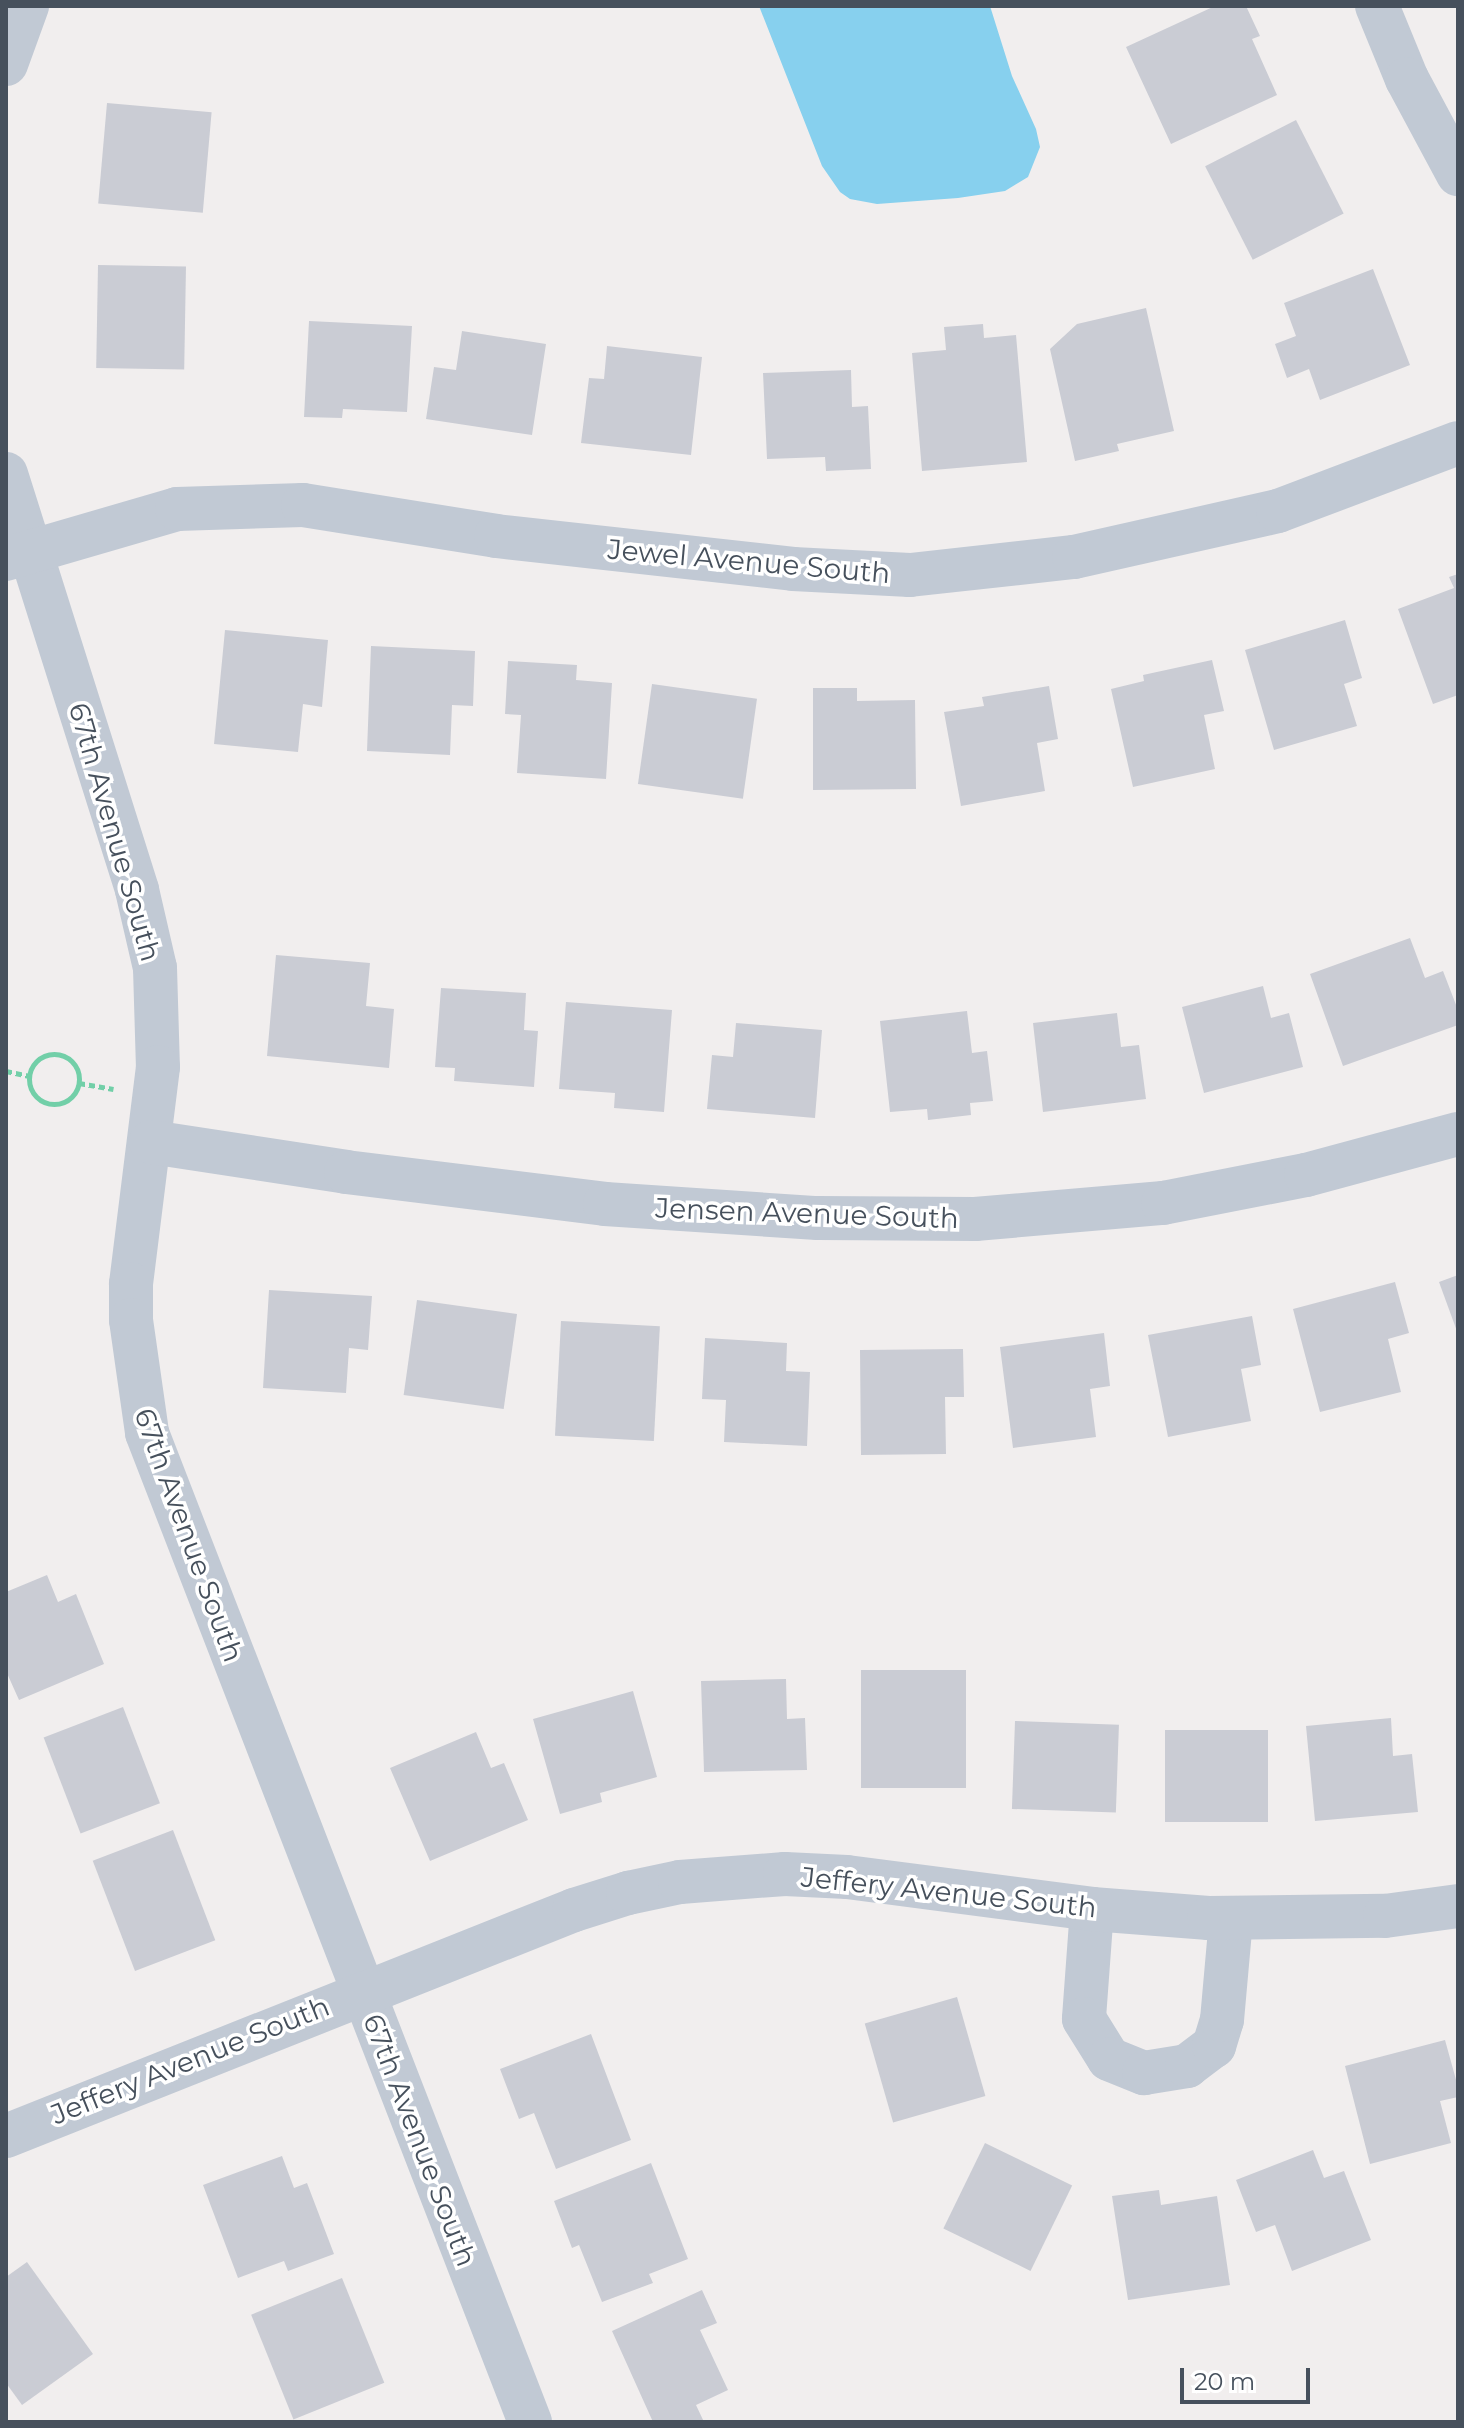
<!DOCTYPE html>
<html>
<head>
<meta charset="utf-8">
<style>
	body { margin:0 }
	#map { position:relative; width:1464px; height:2428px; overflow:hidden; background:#f1eeee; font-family:Montserrat,sans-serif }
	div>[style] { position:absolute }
	.water>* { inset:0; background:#87d0ee }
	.building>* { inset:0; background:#caccd4; transform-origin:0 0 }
	.path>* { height:5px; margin-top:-2.5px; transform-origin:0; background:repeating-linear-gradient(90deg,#72cfa8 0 6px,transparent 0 10px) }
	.path>.ring { margin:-2.5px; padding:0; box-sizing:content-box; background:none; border:5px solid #72cfa8; border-radius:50% }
	.minor>* { height:44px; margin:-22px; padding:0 22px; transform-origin:22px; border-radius:22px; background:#c1c9d4 }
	span { translate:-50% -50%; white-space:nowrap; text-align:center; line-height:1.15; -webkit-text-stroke:7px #fff; paint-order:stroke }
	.street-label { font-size:28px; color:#46505c }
	.frame { position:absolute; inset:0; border:8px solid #46505c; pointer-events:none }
	.scale { position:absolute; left:1180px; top:2368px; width:130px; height:36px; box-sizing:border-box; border:4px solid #46505c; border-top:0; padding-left:10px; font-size:24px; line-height:28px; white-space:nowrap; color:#46505c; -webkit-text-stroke:6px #fff; paint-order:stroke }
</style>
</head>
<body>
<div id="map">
	<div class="water">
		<i style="clip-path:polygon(759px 6px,990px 6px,1012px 76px,1036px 129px,1040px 147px,1028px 177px,1005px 191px,958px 198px,877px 204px,850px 199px,840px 192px,822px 166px)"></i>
	</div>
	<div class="building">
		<i style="clip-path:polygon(1215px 6px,1246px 6px,1260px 36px,1252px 39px,1277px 95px,1171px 144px,1126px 47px)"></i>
		<i style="left:107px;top:103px;width:105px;height:101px;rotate:5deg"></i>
		<i style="left:1296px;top:120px;width:105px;height:102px;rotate:63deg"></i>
		<i style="left:98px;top:265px;width:88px;height:103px;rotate:1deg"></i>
		<i style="clip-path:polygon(1373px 269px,1410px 365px,1320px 400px,1309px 369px,1287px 378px,1275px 344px,1296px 336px,1284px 303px)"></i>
		<i style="clip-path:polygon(1146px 308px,1174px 431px,1117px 444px,1119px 451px,1075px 461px,1050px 349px,1077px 324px)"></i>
		<i style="clip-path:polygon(309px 321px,412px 326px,407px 412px,343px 409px,342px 418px,304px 417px)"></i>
		<i style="clip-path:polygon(983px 324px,984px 338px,1016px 335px,1027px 462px,922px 471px,912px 353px,946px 350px,944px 327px)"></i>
		<i style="clip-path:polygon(462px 331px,546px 344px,532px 435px,426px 419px,434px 367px,456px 370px)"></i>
		<i style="clip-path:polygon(607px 346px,702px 357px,691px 455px,581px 443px,589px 378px,604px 379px)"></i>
		<i style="clip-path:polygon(851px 370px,852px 407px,868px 406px,871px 469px,826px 471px,825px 457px,767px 459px,763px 373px)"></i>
		<i style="clip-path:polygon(1458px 574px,1458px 695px,1433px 704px,1398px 609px,1454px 588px,1449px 577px)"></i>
		<i style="clip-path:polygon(1345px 620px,1362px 678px,1344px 684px,1357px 726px,1274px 750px,1245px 650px)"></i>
		<i style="clip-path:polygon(225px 630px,328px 640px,322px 707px,303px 704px,298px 752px,214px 744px)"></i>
		<i style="clip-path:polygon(371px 646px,475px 651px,473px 706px,452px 705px,450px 755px,367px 751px)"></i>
		<i style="clip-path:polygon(1212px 660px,1224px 711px,1204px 715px,1215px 769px,1133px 787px,1111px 689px,1144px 681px,1143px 675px)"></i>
		<i style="clip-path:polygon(508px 661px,577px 665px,576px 680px,612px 683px,606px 779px,517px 773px,521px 715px,505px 714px)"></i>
		<i style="left:652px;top:684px;width:106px;height:101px;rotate:8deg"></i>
		<i style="clip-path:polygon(1049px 686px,1058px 739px,1037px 743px,1045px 791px,961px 806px,944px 712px,984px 706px,982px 697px)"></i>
		<i style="clip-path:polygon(813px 688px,857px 688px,857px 701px,915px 700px,916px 789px,813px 790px)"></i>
		<i style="clip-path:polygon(1410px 938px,1425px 978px,1443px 971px,1458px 1010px,1458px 1025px,1343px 1066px,1310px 974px)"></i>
		<i style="clip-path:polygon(276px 955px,370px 963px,366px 1006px,394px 1009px,389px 1068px,267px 1056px)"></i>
		<i style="clip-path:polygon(1263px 986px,1271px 1018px,1289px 1013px,1303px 1067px,1204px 1093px,1182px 1007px)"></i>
		<i style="clip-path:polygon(441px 988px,526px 993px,524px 1030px,538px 1031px,534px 1087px,454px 1081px,455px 1068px,435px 1067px)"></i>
		<i style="clip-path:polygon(566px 1002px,672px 1010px,664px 1112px,614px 1108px,615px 1093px,559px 1089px)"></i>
		<i style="clip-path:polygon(967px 1011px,972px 1053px,987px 1051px,993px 1101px,970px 1103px,971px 1115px,928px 1120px,927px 1109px,890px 1112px,880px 1021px)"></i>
		<i style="clip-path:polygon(1117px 1013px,1121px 1047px,1139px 1045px,1146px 1099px,1043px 1112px,1033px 1023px)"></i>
		<i style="clip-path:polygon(736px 1023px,822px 1030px,815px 1118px,707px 1109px,712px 1055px,733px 1057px)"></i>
		<i style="clip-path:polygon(1458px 1275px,1458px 1334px,1439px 1282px)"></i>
		<i style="clip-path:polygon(1395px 1282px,1409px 1333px,1388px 1339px,1401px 1392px,1320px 1412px,1293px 1309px)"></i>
		<i style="clip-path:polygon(269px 1290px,372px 1296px,368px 1350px,349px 1348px,346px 1393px,263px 1388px)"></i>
		<i style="left:417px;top:1300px;width:101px;height:96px;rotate:8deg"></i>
		<i style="clip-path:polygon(1252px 1316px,1261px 1365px,1241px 1369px,1251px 1421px,1168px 1437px,1148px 1335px)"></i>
		<i style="left:561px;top:1321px;width:99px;height:115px;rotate:3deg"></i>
		<i style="clip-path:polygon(1104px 1333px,1110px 1386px,1090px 1389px,1096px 1437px,1013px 1448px,1000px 1347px)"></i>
		<i style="clip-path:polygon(705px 1338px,787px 1343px,786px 1371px,810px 1372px,807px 1446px,724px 1442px,726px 1400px,702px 1399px)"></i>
		<i style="clip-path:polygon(963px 1349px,964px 1397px,945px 1397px,946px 1454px,861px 1455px,860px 1350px)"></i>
		<i style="clip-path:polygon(47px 1575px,58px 1602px,76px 1594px,104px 1664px,19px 1700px,6px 1671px,6px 1592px)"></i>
		<i style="left:861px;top:1670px;width:105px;height:118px"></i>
		<i style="clip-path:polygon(786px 1679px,787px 1719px,805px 1718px,807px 1770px,704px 1772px,701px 1681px)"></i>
		<i style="clip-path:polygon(633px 1691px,657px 1777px,600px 1793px,602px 1802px,560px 1814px,533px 1719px)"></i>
		<i style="left:123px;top:1707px;width:103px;height:85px;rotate:69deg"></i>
		<i style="clip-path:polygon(1391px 1718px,1393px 1756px,1412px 1754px,1418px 1812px,1315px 1821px,1306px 1726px)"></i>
		<i style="left:1015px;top:1721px;width:104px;height:88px;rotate:2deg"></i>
		<i style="left:1165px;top:1730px;width:103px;height:92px"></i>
		<i style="clip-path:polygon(476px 1732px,491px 1768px,504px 1763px,528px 1820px,430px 1861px,390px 1768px)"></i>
		<i style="left:173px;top:1830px;width:118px;height:86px;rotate:69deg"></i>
		<i style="left:957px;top:1997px;width:103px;height:96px;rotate:74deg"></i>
		<i style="clip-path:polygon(591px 2034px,631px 2140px,556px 2169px,534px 2113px,519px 2119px,500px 2069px)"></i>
		<i style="clip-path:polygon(1445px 2040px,1458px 2087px,1458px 2097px,1440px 2101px,1451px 2143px,1370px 2164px,1345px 2066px)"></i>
		<i style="left:985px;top:2143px;width:97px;height:95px;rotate:26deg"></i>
		<i style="clip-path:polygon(1313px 2150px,1324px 2178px,1344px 2171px,1371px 2240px,1292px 2271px,1275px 2225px,1256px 2232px,1236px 2180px)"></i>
		<i style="clip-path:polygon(282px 2156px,294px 2188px,307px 2183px,334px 2254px,288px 2271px,284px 2261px,238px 2278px,203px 2185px)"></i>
		<i style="clip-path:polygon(651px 2163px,688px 2259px,649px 2274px,653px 2283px,602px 2302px,579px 2245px,572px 2248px,554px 2201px)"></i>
		<i style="clip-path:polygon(1159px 2190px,1161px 2205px,1217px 2196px,1230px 2285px,1128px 2300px,1112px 2196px)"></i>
		<i style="clip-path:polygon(27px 2262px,93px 2354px,22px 2405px,6px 2383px,6px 2277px)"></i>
		<i style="left:342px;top:2278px;width:113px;height:98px;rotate:68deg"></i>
		<i style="clip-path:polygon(702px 2290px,717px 2323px,700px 2330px,728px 2390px,696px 2405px,704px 2422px,653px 2422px,612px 2331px)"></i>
	</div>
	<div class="path">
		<i class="ring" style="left:29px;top:1054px;width:45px;height:45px"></i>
		<i style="left:6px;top:1071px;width:24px;rotate:12deg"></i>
		<i style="left:79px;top:1083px;width:35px;rotate:10deg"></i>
	</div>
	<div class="minor">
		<i style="left:1377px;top:6px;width:79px;rotate:67.7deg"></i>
		<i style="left:1407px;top:79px;width:108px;rotate:61.8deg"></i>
		<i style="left:6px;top:64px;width:62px;rotate:-70.1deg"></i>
		<i style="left:6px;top:474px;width:436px;rotate:72.5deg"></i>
		<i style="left:137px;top:890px;width:80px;rotate:77deg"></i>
		<i style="left:155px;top:968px;width:99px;rotate:88.3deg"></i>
		<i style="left:158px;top:1067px;width:219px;rotate:97.1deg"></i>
		<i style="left:131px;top:1284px;width:36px;rotate:90deg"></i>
		<i style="left:131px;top:1320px;width:114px;rotate:81.9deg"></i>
		<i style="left:147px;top:1433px;width:1061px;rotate:68.83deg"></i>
		<i style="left:6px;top:559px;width:178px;rotate:-16.3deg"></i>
		<i style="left:177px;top:509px;width:126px;rotate:-1.8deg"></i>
		<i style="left:303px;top:505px;width:195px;rotate:9.1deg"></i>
		<i style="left:496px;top:536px;width:299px;rotate:6.3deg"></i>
		<i style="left:793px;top:569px;width:117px;rotate:2.9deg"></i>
		<i style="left:910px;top:575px;width:165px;rotate:-6.3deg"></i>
		<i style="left:1074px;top:557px;width:209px;rotate:-12.7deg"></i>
		<i style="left:1278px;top:511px;width:192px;rotate:-20.7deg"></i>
		<i style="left:151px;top:1142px;width:197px;rotate:8.7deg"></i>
		<i style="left:346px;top:1172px;width:261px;rotate:7deg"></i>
		<i style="left:605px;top:1204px;width:213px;rotate:3.8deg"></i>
		<i style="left:818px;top:1218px;width:157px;rotate:0.4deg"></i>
		<i style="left:975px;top:1219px;width:189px;rotate:-4.9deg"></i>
		<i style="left:1163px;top:1203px;width:146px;rotate:-11.1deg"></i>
		<i style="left:1306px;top:1175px;width:157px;rotate:-15.1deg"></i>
		<i style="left:1092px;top:1909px;width:110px;rotate:94.2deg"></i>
		<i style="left:1084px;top:2019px;width:47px;rotate:58deg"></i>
		<i style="left:1109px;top:2059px;width:38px;rotate:22deg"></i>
		<i style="left:1144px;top:2073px;width:44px;rotate:-9.2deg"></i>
		<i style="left:1187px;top:2066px;width:34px;rotate:-37deg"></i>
		<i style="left:1214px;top:2046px;width:27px;rotate:-73deg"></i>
		<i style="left:1222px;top:2020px;width:101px;rotate:-84.9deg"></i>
		<i style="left:6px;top:2136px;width:611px;rotate:-21.7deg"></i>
		<i style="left:574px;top:1910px;width:57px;rotate:-17.5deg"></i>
		<i style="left:628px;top:1893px;width:53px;rotate:-11.9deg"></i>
		<i style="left:680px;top:1882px;width:105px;rotate:-4.4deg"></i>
		<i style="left:785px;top:1874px;width:62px;rotate:2.8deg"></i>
		<i style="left:847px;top:1877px;width:247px;rotate:7.4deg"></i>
		<i style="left:1092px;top:1909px;width:117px;rotate:4.4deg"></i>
		<i style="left:1209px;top:1918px;width:176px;rotate:-0.7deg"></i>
		<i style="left:1385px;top:1916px;width:74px;rotate:-7.8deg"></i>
	</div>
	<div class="street-label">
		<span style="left:749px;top:561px;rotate:5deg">Jewel Avenue South</span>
		<span style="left:115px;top:832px;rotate:74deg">67th Avenue South</span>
		<span style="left:807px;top:1213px;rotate:2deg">Jensen Avenue South</span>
		<span style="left:189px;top:1535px;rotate:70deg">67th Avenue South</span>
		<span style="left:949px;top:1892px;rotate:6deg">Jeffery Avenue South</span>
		<span style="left:190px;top:2060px;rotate:-22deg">Jeffery Avenue South</span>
		<span style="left:420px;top:2140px;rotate:69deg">67th Avenue South</span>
	</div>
	<div class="frame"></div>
	<div class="scale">20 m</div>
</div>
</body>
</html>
